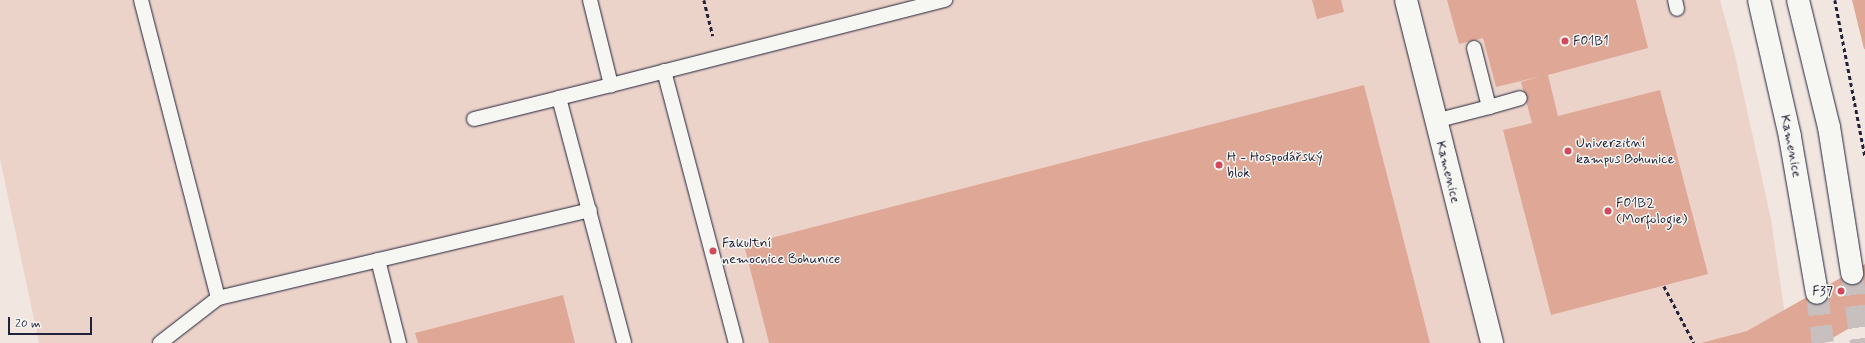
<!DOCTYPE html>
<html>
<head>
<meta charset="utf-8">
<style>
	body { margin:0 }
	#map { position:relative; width:1865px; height:343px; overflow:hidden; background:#f1e6e0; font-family:Mynerve,sans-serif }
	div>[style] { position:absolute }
	.built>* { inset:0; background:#ecd3ca }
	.building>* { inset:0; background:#dfa896 }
	.tertiary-tunnel>* { height:22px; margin-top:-11px; transform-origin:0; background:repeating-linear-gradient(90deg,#c8bfbf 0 22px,transparent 0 33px) }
	.path>* { height:2.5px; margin-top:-1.25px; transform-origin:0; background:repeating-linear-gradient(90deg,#22223b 0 4px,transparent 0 7px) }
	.roads { filter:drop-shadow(0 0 1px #22223b) drop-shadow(0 0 1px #22223b) }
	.service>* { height:14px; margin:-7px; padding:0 7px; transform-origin:7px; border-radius:7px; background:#f6f6f2 }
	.minor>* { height:22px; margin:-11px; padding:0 11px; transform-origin:11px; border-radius:11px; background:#f6f6f2 }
	.tertiary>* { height:22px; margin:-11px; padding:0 11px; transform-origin:11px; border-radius:11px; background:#f6f6f2 }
	.dots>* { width:11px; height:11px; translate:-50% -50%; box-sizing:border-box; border:2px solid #f6f6f2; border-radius:50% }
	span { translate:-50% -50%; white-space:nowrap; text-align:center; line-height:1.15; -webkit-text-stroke:3px #f6f6f2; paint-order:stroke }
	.poi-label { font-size:14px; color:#22223b }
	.left { translate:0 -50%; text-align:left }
	.right { translate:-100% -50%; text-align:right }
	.street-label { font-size:14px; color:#22223b }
	.scale { position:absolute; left:8px; top:317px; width:84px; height:18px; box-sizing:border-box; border:2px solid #22223b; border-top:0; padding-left:5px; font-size:12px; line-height:14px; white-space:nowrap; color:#22223b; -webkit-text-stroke:3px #f6f6f2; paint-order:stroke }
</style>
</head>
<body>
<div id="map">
	<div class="built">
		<i style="clip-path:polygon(0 0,1720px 0,1734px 51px,1771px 219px,1789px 343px,39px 343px,0 159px)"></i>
	</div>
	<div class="building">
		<i style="clip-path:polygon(1312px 0,1341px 0,1344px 12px,1317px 19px)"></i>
		<i style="clip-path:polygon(1447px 0,1636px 0,1648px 48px,1548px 75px,1558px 116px,1660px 90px,1708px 274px,1551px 315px,1503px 130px,1532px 123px,1521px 82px,1541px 76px,1496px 87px,1483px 38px,1459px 44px)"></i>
		<i style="clip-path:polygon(1852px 0,1865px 0,1865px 49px,1864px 49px)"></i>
		<i style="clip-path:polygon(1364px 85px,1430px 343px,769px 343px,744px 245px)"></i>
		<i style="clip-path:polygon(1865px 264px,1865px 319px,1824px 343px,1701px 343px,1747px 331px)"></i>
		<i style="clip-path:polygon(563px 295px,575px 343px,418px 343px,415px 333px)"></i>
	</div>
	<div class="tertiary-tunnel">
		<i style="left:1852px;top:273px;width:71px;rotate:82.7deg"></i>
		<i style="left:1817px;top:293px;width:50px;rotate:83.2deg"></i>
	</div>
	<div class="path">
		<i style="left:704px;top:0;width:37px;rotate:76deg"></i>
		<i style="left:1835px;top:0;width:159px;rotate:79.1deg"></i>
		<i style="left:1664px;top:286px;width:64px;rotate:62.2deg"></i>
	</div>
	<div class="roads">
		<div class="service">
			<i style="left:141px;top:0;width:308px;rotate:75.5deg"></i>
			<i style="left:590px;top:0;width:88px;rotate:76.1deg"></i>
			<i style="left:611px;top:85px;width:345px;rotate:-14.3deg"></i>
			<i style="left:1675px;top:0;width:9px;rotate:77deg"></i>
			<i style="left:1474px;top:48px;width:61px;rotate:75.7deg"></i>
			<i style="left:1489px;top:107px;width:32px;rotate:-16deg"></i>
			<i style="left:664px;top:71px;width:281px;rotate:75.2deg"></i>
			<i style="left:611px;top:85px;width:54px;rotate:166deg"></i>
			<i style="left:559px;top:98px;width:253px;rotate:75.1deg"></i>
			<i style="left:474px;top:119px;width:88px;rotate:-13.9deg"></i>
			<i style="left:1435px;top:121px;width:56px;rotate:-14.5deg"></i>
			<i style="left:378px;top:260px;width:86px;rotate:75.8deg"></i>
			<i style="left:160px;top:343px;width:73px;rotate:-37.8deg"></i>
			<i style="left:218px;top:298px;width:382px;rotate:-13.3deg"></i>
		</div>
		<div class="minor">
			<i style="left:1406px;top:0;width:354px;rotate:75.9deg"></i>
		</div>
		<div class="tertiary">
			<i style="left:1759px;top:0;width:140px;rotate:77.2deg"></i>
			<i style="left:1790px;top:137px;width:158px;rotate:80.2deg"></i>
			<i style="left:1798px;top:0;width:131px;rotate:76.3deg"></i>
			<i style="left:1829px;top:127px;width:148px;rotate:81deg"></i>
		</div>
	</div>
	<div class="dots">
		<i style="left:1565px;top:41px;background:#d1495b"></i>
		<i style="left:1568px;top:151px;background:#d1495b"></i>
		<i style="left:1219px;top:165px;background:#d1495b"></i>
		<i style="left:1608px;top:211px;background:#d1495b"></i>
		<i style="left:713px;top:251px;background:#d1495b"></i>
		<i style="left:1841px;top:291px;background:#d1495b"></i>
	</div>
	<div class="poi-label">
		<span class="left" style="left:1573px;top:41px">F01B1</span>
		<span class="left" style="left:1576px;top:151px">Univerzitní<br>kampus Bohunice</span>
		<span class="left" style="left:1227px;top:165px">H - Hospodářský<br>blok</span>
		<span class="left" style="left:1616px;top:211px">F01B2<br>(Morfologie)</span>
		<span class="left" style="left:722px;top:251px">Fakultní<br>nemocnice Bohunice</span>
		<span class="right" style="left:1833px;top:291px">F37</span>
	</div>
	<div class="street-label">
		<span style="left:1791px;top:146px;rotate:79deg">Kamenice</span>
		<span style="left:1448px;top:172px;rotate:76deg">Kamenice</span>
	</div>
	<div class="scale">20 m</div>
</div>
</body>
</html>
